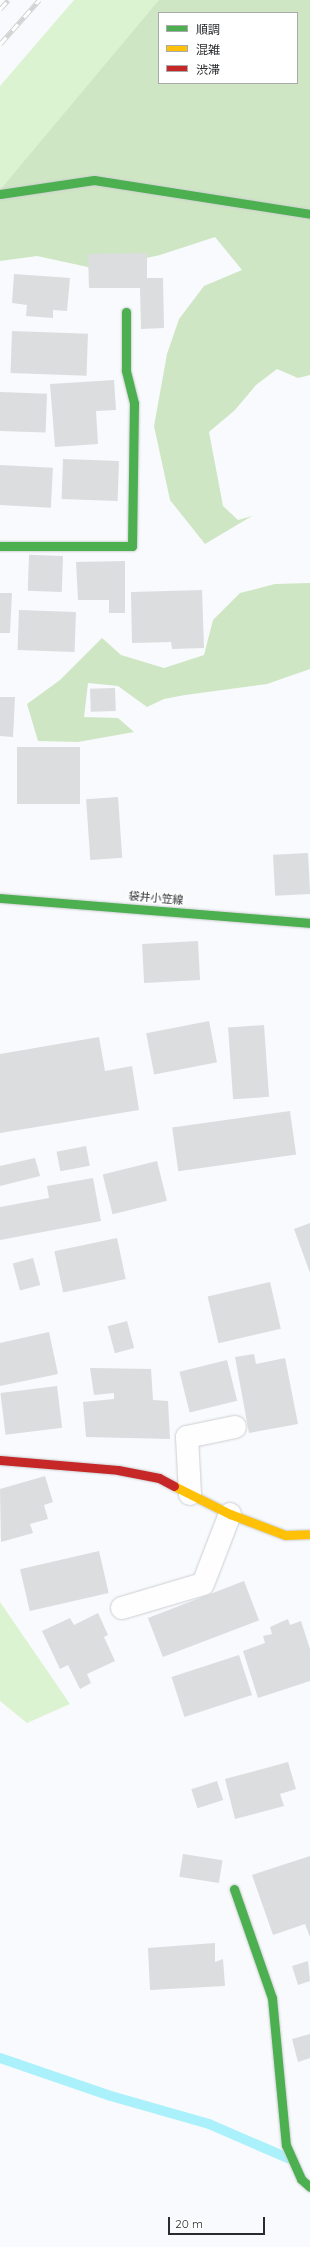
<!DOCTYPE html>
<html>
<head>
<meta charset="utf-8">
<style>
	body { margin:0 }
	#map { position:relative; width:310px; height:2247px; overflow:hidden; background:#f8fafd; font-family:Quicksand,"Noto Sans JP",sans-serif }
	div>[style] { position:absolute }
	.green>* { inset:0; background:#dcf3d2 }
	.forest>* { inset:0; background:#cfe6c4 }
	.stream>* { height:10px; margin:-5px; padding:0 5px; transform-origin:5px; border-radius:5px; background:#aaf1fb }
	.building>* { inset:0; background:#dbdddf; transform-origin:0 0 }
	.roads { filter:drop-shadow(0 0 1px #cdcfd1) drop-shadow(0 0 1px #cdcfd1) }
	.street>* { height:22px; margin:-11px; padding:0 11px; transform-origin:11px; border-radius:11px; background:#fefeff }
	.fast>* { height:9px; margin:-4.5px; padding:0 4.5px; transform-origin:4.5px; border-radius:4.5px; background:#4caf50 }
	.slow>* { height:9px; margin:-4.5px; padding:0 4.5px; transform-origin:4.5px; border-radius:4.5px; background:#ffc107 }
	.jam>* { height:9px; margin:-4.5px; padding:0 4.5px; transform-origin:4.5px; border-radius:4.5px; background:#c62828 }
	.rail>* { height:4.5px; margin-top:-2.25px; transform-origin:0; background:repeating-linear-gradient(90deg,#fff 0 9px,#d3d3d3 0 18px); box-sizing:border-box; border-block:1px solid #d3d3d3 }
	span { translate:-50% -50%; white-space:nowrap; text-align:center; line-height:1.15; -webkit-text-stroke:3px #fff; paint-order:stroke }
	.street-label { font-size:11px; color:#292b2e }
	.legend { position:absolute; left:158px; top:12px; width:140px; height:72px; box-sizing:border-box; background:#fff; border:1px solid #a9aaab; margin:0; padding:5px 7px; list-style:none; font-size:12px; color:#292b2e }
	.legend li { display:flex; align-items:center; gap:8px; height:20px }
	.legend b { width:20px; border:1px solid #a9aaab }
	.scale { position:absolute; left:168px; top:2217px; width:97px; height:18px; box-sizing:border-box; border:2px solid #292b2e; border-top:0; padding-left:5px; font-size:12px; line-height:14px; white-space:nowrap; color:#292b2e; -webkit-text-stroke:3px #fff; paint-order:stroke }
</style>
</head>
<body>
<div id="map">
	<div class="green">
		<i style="clip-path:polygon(74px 0,168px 0,0 190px,0 86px)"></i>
		<i style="clip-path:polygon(0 1602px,70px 1704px,27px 1723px,0 1701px)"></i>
	</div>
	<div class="forest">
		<i style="clip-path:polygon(evenodd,159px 0,310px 0,310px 375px,298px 378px,277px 369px,256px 385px,235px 410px,209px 432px,223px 506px,238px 520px,252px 516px,205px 544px,170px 500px,154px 426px,167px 354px,179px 319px,204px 286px,242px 270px,215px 237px,160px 255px,97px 269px,37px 256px,0 261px,0 190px,159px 0,159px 13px,297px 13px,297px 83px,159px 83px,159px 13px)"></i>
		<i style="clip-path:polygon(310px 583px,310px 669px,267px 684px,185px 695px,164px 699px,147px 707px,118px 686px,88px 683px,84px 717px,118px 718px,134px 732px,78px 742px,38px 741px,27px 704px,60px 680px,102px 638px,121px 655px,164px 668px,204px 655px,213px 620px,240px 593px,275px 584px)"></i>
	</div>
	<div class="stream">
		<i style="left:0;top:2058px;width:117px;rotate:18.9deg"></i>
		<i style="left:111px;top:2096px;width:102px;rotate:15.9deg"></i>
		<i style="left:209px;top:2124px;width:88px;rotate:23.4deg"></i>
	</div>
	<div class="building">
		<i style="clip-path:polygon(147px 253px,147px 278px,163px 278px,164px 328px,141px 329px,140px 288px,89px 288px,88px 254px)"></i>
		<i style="clip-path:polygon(14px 274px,70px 278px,67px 311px,53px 310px,53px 318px,26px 316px,27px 305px,12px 303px)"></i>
		<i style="left:12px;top:331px;width:76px;height:42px;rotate:2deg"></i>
		<i style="clip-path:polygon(114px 380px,116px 410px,96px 411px,98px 444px,55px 447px,50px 384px)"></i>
		<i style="left:0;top:392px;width:47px;height:39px;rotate:2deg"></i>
		<i style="left:63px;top:459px;width:56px;height:40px;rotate:2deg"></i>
		<i style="left:0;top:465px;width:53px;height:40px;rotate:3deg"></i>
		<i style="left:63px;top:556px;width:36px;height:34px;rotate:92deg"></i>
		<i style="clip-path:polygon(125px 561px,125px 613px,109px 613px,109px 600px,78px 600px,76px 562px)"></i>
		<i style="clip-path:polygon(202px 590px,204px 648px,172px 649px,171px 642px,132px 643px,131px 592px)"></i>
		<i style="clip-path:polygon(0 593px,12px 593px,10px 633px,0 633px)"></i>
		<i style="left:19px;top:610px;width:57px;height:40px;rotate:2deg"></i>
		<i style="left:115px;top:688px;width:23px;height:25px;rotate:88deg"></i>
		<i style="clip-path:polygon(0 697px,15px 697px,13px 737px,0 736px)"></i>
		<i style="left:80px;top:747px;width:57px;height:63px;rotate:90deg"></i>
		<i style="left:118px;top:797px;width:61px;height:32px;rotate:86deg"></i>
		<i style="left:308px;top:853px;width:41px;height:35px;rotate:87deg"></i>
		<i style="left:198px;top:941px;width:39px;height:56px;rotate:87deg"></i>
		<i style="left:209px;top:1021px;width:42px;height:64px;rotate:79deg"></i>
		<i style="left:264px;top:1025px;width:72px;height:36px;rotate:86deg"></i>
		<i style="clip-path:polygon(99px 1037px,105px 1071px,132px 1066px,139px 1110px,0 1133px,0 1054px)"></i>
		<i style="left:290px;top:1111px;width:44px;height:119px;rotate:82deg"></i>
		<i style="left:86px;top:1146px;width:20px;height:30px;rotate:79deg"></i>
		<i style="clip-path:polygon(35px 1158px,40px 1176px,0 1186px,0 1166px)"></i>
		<i style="left:157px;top:1161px;width:41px;height:56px;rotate:76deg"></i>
		<i style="clip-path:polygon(93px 1178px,101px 1221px,0 1240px,0 1207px,49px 1198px,47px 1186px)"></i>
		<i style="clip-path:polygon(310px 1223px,310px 1273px,294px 1229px)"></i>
		<i style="left:117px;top:1238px;width:42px;height:64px;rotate:78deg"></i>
		<i style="left:33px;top:1258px;width:28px;height:21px;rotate:75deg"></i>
		<i style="left:270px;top:1282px;width:48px;height:64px;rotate:77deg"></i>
		<i style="left:127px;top:1321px;width:28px;height:20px;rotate:75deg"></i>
		<i style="clip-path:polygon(49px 1332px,58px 1374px,0 1386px,0 1343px)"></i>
		<i style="clip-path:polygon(254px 1354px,256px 1364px,285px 1358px,298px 1424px,249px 1433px,235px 1357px)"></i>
		<i style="left:227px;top:1360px;width:42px;height:49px;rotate:76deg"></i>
		<i style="clip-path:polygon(90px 1368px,151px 1369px,153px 1400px,168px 1401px,170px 1439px,86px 1437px,83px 1402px,114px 1399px,114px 1393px,94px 1395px)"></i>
		<i style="left:57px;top:1386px;width:42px;height:57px;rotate:83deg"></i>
		<i style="clip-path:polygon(45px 1476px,53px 1502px,44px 1505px,48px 1519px,30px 1524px,33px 1533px,1px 1542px,0 1489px)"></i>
		<i style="left:99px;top:1551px;width:43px;height:81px;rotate:77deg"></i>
		<i style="left:244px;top:1581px;width:42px;height:103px;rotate:69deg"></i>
		<i style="clip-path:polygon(98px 1613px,108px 1635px,104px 1637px,115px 1661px,87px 1674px,91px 1683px,80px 1689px,68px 1665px,60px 1669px,42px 1631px,70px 1618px,74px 1625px)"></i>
		<i style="clip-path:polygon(288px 1619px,290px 1625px,301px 1621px,310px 1649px,310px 1681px,258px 1698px,243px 1651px,265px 1643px,263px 1636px,272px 1634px,270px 1627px)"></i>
		<i style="left:239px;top:1655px;width:42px;height:71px;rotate:72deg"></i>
		<i style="clip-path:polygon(288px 1762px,296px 1789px,280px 1794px,284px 1806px,235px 1819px,225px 1779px)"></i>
		<i style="left:217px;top:1781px;width:20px;height:27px;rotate:72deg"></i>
		<i style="left:183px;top:1854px;width:40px;height:23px;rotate:9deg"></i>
		<i style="clip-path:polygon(310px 1856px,310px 1937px,305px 1924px,273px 1935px,252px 1875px)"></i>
		<i style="clip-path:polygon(215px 1943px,215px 1962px,223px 1959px,225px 1986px,150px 1990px,148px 1948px)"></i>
		<i style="clip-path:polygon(308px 1961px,310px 1981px,298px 1985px,292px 1966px)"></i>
		<i style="clip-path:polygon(310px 2034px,310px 2058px,298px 2062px,292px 2039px)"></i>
	</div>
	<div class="roads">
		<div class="street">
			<i style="left:190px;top:1494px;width:57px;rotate:-93deg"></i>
			<i style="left:187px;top:1437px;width:49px;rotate:-11.8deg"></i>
			<i style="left:122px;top:1608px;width:84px;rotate:-16.5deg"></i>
			<i style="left:203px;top:1584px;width:75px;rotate:-68.9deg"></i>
		</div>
		<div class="fast">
			<i style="left:0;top:194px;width:95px;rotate:-8.5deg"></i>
			<i style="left:94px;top:180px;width:219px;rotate:8.9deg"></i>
			<i style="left:0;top:546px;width:132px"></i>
			<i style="left:132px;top:546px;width:143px;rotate:-89.2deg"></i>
			<i style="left:134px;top:403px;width:34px;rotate:-104deg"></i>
			<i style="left:126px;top:370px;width:58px;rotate:-90deg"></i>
			<i style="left:0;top:898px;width:311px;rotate:4.6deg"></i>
			<i style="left:234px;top:1889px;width:115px;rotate:70.8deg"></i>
			<i style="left:272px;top:1998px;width:148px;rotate:84.6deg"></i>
			<i style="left:286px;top:2145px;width:37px;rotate:66deg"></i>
			<i style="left:301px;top:2179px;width:12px;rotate:42deg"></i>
		</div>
		<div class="slow">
			<i style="left:174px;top:1486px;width:63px;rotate:26.6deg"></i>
			<i style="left:230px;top:1514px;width:59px;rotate:20.9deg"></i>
			<i style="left:285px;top:1535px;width:25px;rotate:-2deg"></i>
		</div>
		<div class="jam">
			<i style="left:0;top:1460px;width:118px;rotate:4.8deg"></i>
			<i style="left:118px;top:1470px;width:42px;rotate:11deg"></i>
			<i style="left:159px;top:1478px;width:17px;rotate:28deg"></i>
		</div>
	</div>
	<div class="rail">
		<i style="left:0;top:9px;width:12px;rotate:-48deg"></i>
		<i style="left:0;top:44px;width:59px;rotate:-48.4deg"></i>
	</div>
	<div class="street-label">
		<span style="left:156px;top:898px;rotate:5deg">袋井小笠線</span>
	</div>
	<ul class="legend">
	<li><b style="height:5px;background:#4caf50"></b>順調</li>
	<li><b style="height:5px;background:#ffc107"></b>混雑</li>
	<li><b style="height:5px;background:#c62828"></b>渋滞</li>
	</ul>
	<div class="scale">20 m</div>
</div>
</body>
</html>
